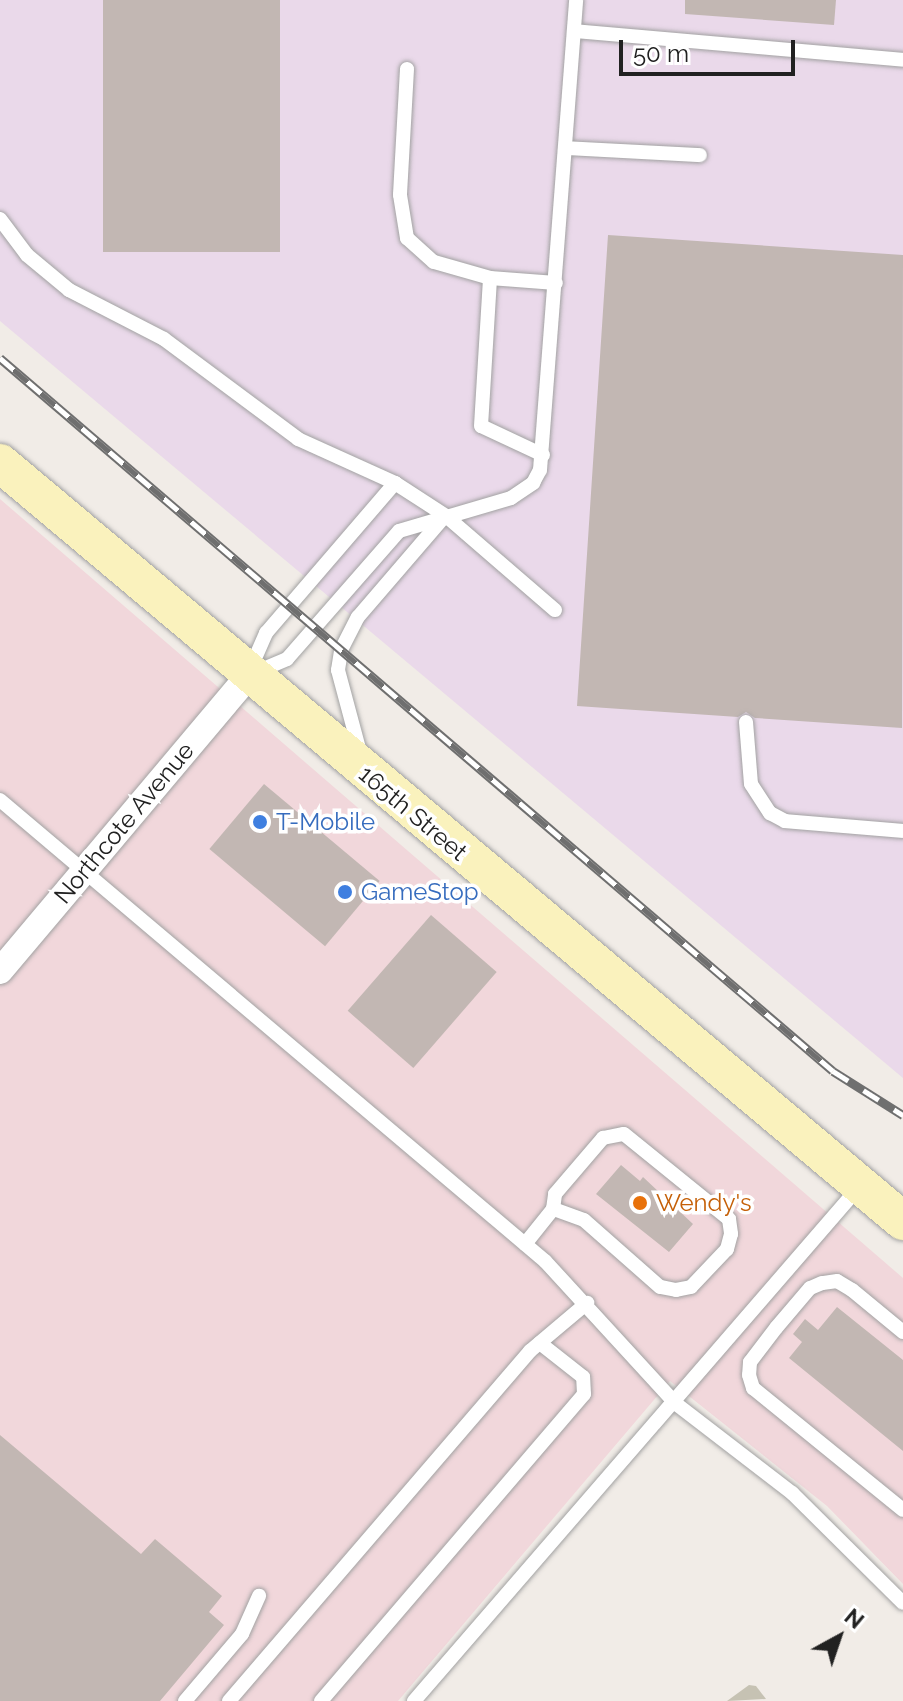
<!DOCTYPE html>
<html>
<head>
<meta charset="utf-8">
<style>
	body { margin:0 }
	#map { position:relative; width:903px; height:1701px; overflow:hidden; background:#f1ece7; font-family:Raleway,sans-serif }
	div>[style] { position:absolute }
	.commercial>* { inset:0; background:#f1d7db }
	.industrial>* { inset:0; background:#ead9ea }
	.construction>* { inset:0; background:#c6c2b3 }
	.building>* { inset:0; background:#c2b7b3; transform-origin:0 0 }
	.roads { filter:drop-shadow(0 0 2px #a2a2a2) drop-shadow(0 0 2px #a2a2a2) }
	.service>* { height:14px; margin:-7px; padding:0 7px; transform-origin:7px; border-radius:7px; background:#fff }
	.minor>* { height:26px; margin:-13px; padding:0 13px; transform-origin:13px; border-radius:13px; background:#fff }
	.secondary>* { height:38px; margin:-19px; padding:0 19px; transform-origin:19px; border-radius:19px; background:#faf2bd }
	.rail>* { height:9px; margin-top:-4.5px; transform-origin:0; background:repeating-linear-gradient(90deg,#fff 0 18px,#6f6f6f 0 36px); box-sizing:border-box; border-block:2px solid #6f6f6f }
	.dots>* { width:22px; height:22px; translate:-50% -50%; box-sizing:border-box; border:4px solid #fff; border-radius:50% }
	span { translate:-50% -50%; white-space:nowrap; text-align:center; line-height:1.15; -webkit-text-stroke:7px #fff; paint-order:stroke }
	.street-label { font-size:24px; color:#212121 }
	.shop-label { font-size:24px; color:#366cbe }
	.left { translate:0 -50%; text-align:left }
	.food-label { font-size:24px; color:#c56008 }
	.north { position:absolute; left:799px; top:1597px; width:80px; height:80px; -webkit-text-stroke:6px #fff; paint-order:stroke; rotate:40deg; font-size:22px; font-weight:700; line-height:32px; text-align:center; color:#212121 }
	.north::after { content:''; display:block; margin:auto; width:28px; height:36px; background:#212121; clip-path:polygon(50% 0,100% 100%,50% 72%,0 100%) }
	.scale { position:absolute; left:619px; top:40px; width:176px; height:36px; box-sizing:border-box; border:4px solid #212121; border-top:0; padding-left:10px; font-size:24px; line-height:28px; white-space:nowrap; color:#212121; -webkit-text-stroke:6px #fff; paint-order:stroke }
</style>
</head>
<body>
<div id="map">
	<div class="commercial">
		<i style="clip-path:polygon(0 499px,903px 1278px,903px 1584px,827px 1506px,670px 1381px,398px 1701px,0 1701px)"></i>
	</div>
	<div class="industrial">
		<i style="clip-path:polygon(0 0,903px 0,903px 1078px,0 321px)"></i>
	</div>
	<div class="construction">
		<i style="clip-path:polygon(749px 1685px,756px 1686px,766px 1699px,727px 1701px)"></i>
	</div>
	<div class="building">
		<i style="left:103px;top:0;width:177px;height:252px"></i>
		<i style="clip-path:polygon(685px 0,836px 0,834px 25px,685px 14px)"></i>
		<i style="clip-path:polygon(608px 235px,903px 255px,902px 728px,755px 718px,746px 712px,738px 717px,577px 706px)"></i>
		<i style="left:264px;top:784px;width:151px;height:85px;rotate:40deg"></i>
		<i style="left:431px;top:915px;width:87px;height:127px;rotate:41deg"></i>
		<i style="clip-path:polygon(621px 1165px,640px 1181px,643px 1177px,693px 1224px,669px 1252px,596px 1194px)"></i>
		<i style="clip-path:polygon(837px 1307px,903px 1360px,903px 1451px,789px 1358px,802px 1342px,793px 1334px,805px 1319px,818px 1330px)"></i>
		<i style="clip-path:polygon(0 1435px,141px 1554px,155px 1539px,222px 1596px,209px 1612px,224px 1625px,160px 1701px,0 1701px)"></i>
	</div>
	<div class="roads">
		<div class="service">
			<i style="left:574px;top:31px;width:330px;rotate:5deg"></i>
			<i style="left:407px;top:69px;width:126px;rotate:93.2deg"></i>
			<i style="left:400px;top:195px;width:44px;rotate:80.8deg"></i>
			<i style="left:407px;top:238px;width:36px;rotate:42deg"></i>
			<i style="left:434px;top:262px;width:58px;rotate:15.9deg"></i>
			<i style="left:565px;top:148px;width:135px;rotate:3deg"></i>
			<i style="left:0;top:219px;width:45px;rotate:53.1deg"></i>
			<i style="left:27px;top:255px;width:55px;rotate:39.8deg"></i>
			<i style="left:69px;top:290px;width:107px;rotate:27.3deg"></i>
			<i style="left:164px;top:339px;width:167px;rotate:36.7deg"></i>
			<i style="left:298px;top:439px;width:107px;rotate:24.4deg"></i>
			<i style="left:395px;top:483px;width:61px;rotate:32.9deg"></i>
			<i style="left:446px;top:516px;width:144px;rotate:40.8deg"></i>
			<i style="left:543px;top:455px;width:68px;rotate:-154.9deg"></i>
			<i style="left:481px;top:426px;width:148px;rotate:-86.5deg"></i>
			<i style="left:490px;top:278px;width:66px;rotate:4.3deg"></i>
			<i style="left:249px;top:672px;width:43px;rotate:-66.4deg"></i>
			<i style="left:266px;top:633px;width:198px;rotate:-49.3deg"></i>
			<i style="left:254px;top:673px;width:36px;rotate:-23deg"></i>
			<i style="left:287px;top:659px;width:170px;rotate:-48.8deg"></i>
			<i style="left:399px;top:531px;width:117px;rotate:-16.4deg"></i>
			<i style="left:511px;top:498px;width:27px;rotate:-34deg"></i>
			<i style="left:533px;top:483px;width:15px;rotate:-62deg"></i>
			<i style="left:540px;top:470px;width:471px;rotate:-85.6deg"></i>
			<i style="left:746px;top:722px;width:62px;rotate:85.4deg"></i>
			<i style="left:751px;top:784px;width:35px;rotate:57deg"></i>
			<i style="left:770px;top:813px;width:17px;rotate:28deg"></i>
			<i style="left:785px;top:821px;width:118px;rotate:4.8deg"></i>
			<i style="left:361px;top:756px;width:89px;rotate:-105deg"></i>
			<i style="left:338px;top:670px;width:20px;rotate:-81deg"></i>
			<i style="left:341px;top:650px;width:37px;rotate:-63deg"></i>
			<i style="left:358px;top:617px;width:133px;rotate:-49.3deg"></i>
			<i style="left:0;top:800px;width:714px;rotate:40.23deg"></i>
			<i style="left:545px;top:1261px;width:193px;rotate:47.5deg"></i>
			<i style="left:675px;top:1403px;width:148px;rotate:37.6deg"></i>
			<i style="left:792px;top:1493px;width:156px;rotate:44.7deg"></i>
			<i style="left:525px;top:1244px;width:45px;rotate:-51.3deg"></i>
			<i style="left:553px;top:1209px;width:15px;rotate:-82deg"></i>
			<i style="left:555px;top:1194px;width:74px;rotate:-49.4deg"></i>
			<i style="left:603px;top:1138px;width:21px;rotate:-11deg"></i>
			<i style="left:624px;top:1134px;width:135px;rotate:39deg"></i>
			<i style="left:729px;top:1219px;width:15px;rotate:82deg"></i>
			<i style="left:731px;top:1234px;width:16px;rotate:105deg"></i>
			<i style="left:727px;top:1249px;width:52px;rotate:133.5deg"></i>
			<i style="left:691px;top:1287px;width:15px;rotate:169deg"></i>
			<i style="left:676px;top:1290px;width:16px;rotate:-169deg"></i>
			<i style="left:660px;top:1287px;width:101px;rotate:-138.6deg"></i>
			<i style="left:584px;top:1220px;width:33px;rotate:-160deg"></i>
			<i style="left:903px;top:1332px;width:66px;rotate:-140.5deg"></i>
			<i style="left:852px;top:1290px;width:17px;rotate:-149deg"></i>
			<i style="left:837px;top:1281px;width:15px;rotate:172deg"></i>
			<i style="left:822px;top:1283px;width:13px;rotate:157deg"></i>
			<i style="left:810px;top:1288px;width:52px;rotate:130.4deg"></i>
			<i style="left:776px;top:1328px;width:43px;rotate:127.4deg"></i>
			<i style="left:750px;top:1362px;width:13px;rotate:94deg"></i>
			<i style="left:749px;top:1375px;width:14px;rotate:73deg"></i>
			<i style="left:753px;top:1388px;width:193px;rotate:39.1deg"></i>
			<i style="left:185px;top:1701px;width:88px;rotate:-49.6deg"></i>
			<i style="left:242px;top:1634px;width:42px;rotate:-65.9deg"></i>
			<i style="left:229px;top:1701px;width:462px;rotate:-49.3deg"></i>
			<i style="left:530px;top:1351px;width:75px;rotate:-40.1deg"></i>
			<i style="left:321px;top:1701px;width:404px;rotate:-49.4deg"></i>
			<i style="left:584px;top:1394px;width:17px;rotate:-93deg"></i>
			<i style="left:583px;top:1377px;width:55px;rotate:-141.7deg"></i>
			<i style="left:414px;top:1701px;width:681px;rotate:-49.11deg"></i>
		</div>
		<div class="minor">
			<i style="left:0;top:971px;width:385px;rotate:-49.9deg"></i>
		</div>
		<div class="secondary">
			<i style="left:0;top:463px;width:1179px;rotate:40.01deg"></i>
		</div>
	</div>
	<div class="rail">
		<i style="left:0;top:358px;width:1096px;rotate:40.56deg"></i>
		<i style="left:833px;top:1071px;width:83px;rotate:32.2deg"></i>
	</div>
	<div class="dots">
		<i style="left:260px;top:822px;background:#3f7fe0"></i>
		<i style="left:345px;top:892px;background:#3f7fe0"></i>
		<i style="left:640px;top:1203px;background:#e8710a"></i>
	</div>
	<div class="street-label">
		<span style="left:413px;top:813px;rotate:40deg">165th Street</span>
		<span style="left:124px;top:823px;rotate:-50deg">Northcote Avenue</span>
	</div>
	<div class="shop-label">
		<span class="left" style="left:276px;top:822px">T-Mobile</span>
		<span class="left" style="left:361px;top:892px">GameStop</span>
	</div>
	<div class="food-label">
		<span class="left" style="left:656px;top:1203px">Wendy's</span>
	</div>
	<div class="north">N</div>
	<div class="scale">50 m</div>
</div>
</body>
</html>
